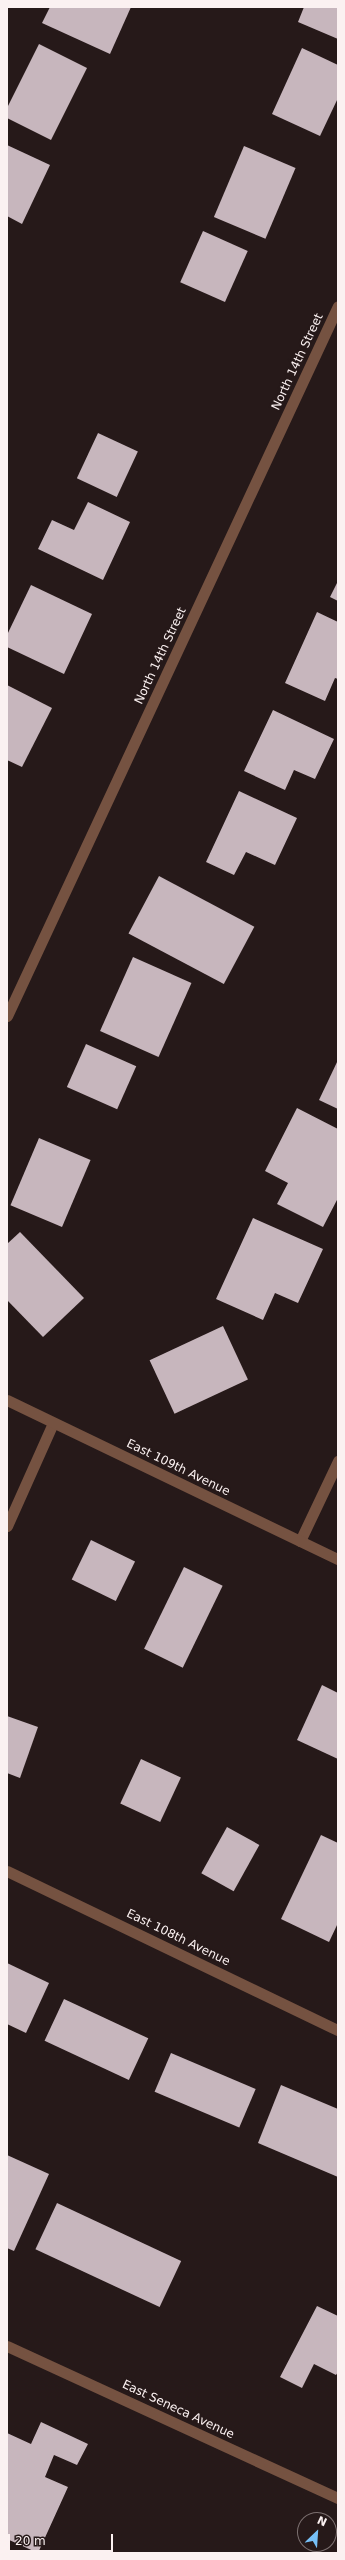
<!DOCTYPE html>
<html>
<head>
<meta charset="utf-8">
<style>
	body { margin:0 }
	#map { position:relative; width:345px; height:2560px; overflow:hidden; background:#261919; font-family:"DejaVu Sans",sans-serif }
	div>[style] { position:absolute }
	.building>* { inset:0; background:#c7b6bd; transform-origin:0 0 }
	.minor>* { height:11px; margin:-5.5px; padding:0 5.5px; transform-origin:5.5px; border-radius:5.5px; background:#755241 }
	.tertiary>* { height:11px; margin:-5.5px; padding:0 5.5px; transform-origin:5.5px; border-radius:5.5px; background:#755241 }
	span { translate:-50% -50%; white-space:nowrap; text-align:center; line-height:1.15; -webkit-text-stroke:4px #261919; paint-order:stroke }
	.street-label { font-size:12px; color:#fbf1f1 }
	.frame { position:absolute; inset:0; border:8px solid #fbf1f1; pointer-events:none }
	.north { position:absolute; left:297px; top:2512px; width:40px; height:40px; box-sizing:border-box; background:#261919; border:1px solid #7b6f6f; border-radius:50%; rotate:25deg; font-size:11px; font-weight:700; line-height:16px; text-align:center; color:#fbf1f1 }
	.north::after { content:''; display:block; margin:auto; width:14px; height:18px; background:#76c0f7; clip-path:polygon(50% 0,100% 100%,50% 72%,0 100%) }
	.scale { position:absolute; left:8px; top:2534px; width:105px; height:18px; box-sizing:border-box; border:2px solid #fbf1f1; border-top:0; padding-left:5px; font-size:12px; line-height:14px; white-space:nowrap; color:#fbf1f1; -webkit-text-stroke:3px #261919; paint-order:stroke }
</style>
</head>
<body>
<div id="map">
	<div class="building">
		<i style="clip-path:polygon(50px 7px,131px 7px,110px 54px,42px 23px)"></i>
		<i style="clip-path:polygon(304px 7px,338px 7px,338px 39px,298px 22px)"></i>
		<i style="clip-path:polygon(39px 44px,87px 68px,51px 140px,7px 118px,7px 108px)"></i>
		<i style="clip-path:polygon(302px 48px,338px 65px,338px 98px,320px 136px,272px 114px)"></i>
		<i style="clip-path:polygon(7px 145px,50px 165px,22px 224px,7px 216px)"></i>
		<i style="left:244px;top:146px;width:56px;height:77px;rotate:23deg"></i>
		<i style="left:203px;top:231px;width:49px;height:56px;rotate:24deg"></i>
		<i style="left:98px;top:433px;width:44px;height:50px;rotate:25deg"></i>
		<i style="clip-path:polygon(88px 502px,130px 522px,103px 580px,38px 549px,52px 520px,74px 530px)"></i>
		<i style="clip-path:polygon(338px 581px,338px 601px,330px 597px)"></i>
		<i style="clip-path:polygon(31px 585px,92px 614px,64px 674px,7px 647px,7px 635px)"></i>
		<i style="clip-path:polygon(317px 612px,338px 622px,338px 679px,335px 678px,325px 701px,285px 683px)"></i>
		<i style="clip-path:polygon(7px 685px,52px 708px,22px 767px,7px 760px)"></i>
		<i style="clip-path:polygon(273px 710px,334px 739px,315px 779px,294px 770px,285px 790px,244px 771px)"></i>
		<i style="clip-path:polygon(239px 791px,297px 818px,275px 865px,246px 852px,234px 875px,206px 862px)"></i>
		<i style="left:159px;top:876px;width:108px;height:65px;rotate:28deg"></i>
		<i style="left:133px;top:957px;width:64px;height:81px;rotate:24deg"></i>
		<i style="left:86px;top:1044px;width:55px;height:47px;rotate:24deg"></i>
		<i style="clip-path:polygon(338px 1060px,338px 1109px,319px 1100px)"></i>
		<i style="clip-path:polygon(297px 1108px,338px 1129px,338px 1198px,323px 1227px,277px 1204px,288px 1183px,265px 1171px)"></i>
		<i style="left:39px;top:1138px;width:56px;height:73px;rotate:23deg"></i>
		<i style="clip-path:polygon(253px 1218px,323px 1249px,298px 1303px,275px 1293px,263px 1320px,216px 1299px)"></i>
		<i style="clip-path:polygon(20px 1232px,84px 1298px,43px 1337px,7px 1300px,7px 1244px)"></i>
		<i style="left:223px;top:1326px;width:59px;height:81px;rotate:65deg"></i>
		<i style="left:91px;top:1540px;width:49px;height:44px;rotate:26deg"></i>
		<i style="left:184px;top:1567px;width:43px;height:91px;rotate:26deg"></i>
		<i style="clip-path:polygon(322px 1685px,338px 1693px,338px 1759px,297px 1740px)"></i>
		<i style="clip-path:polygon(7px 1716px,38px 1727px,20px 1778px,7px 1773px)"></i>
		<i style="left:141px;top:1759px;width:44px;height:49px;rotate:25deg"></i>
		<i style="left:227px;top:1827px;width:37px;height:53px;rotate:29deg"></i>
		<i style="clip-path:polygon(321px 1835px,338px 1843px,338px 1923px,329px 1942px,281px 1919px)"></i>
		<i style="clip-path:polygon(7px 1963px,49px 1983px,26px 2033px,7px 2024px)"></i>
		<i style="left:64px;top:1999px;width:93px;height:46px;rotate:25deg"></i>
		<i style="left:171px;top:2053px;width:92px;height:42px;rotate:23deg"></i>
		<i style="clip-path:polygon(281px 2085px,338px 2109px,338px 2177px,258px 2143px)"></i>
		<i style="clip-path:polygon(7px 2155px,49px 2174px,14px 2251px,7px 2248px)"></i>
		<i style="left:57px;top:2203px;width:137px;height:51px;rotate:25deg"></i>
		<i style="clip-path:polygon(317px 2306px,338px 2316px,338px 2372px,336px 2375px,314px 2364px,302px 2388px,280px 2377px)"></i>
		<i style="clip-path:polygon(41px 2422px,88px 2444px,77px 2465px,54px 2455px,45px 2477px,68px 2487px,38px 2553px,7px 2539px,7px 2433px,31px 2444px)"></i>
	</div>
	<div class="minor">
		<i style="left:7px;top:1016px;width:783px;rotate:-65.01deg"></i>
		<i style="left:7px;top:1526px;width:113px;rotate:-65.9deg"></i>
		<i style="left:300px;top:1541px;width:89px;rotate:-64.6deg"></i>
		<i style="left:7px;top:1871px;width:367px;rotate:25.7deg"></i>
		<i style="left:7px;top:2346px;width:364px;rotate:24.7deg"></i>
	</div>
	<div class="tertiary">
		<i style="left:7px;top:1400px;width:367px;rotate:25.7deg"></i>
	</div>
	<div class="street-label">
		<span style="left:298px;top:362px;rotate:-65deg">North 14th Street</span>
		<span style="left:161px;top:656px;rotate:-65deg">North 14th Street</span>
		<span style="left:178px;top:1468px;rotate:26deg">East 109th Avenue</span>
		<span style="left:178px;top:1938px;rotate:26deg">East 108th Avenue</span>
		<span style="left:178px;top:2410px;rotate:25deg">East Seneca Avenue</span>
	</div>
	<div class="frame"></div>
	<div class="north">N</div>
	<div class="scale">20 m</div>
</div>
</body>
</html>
